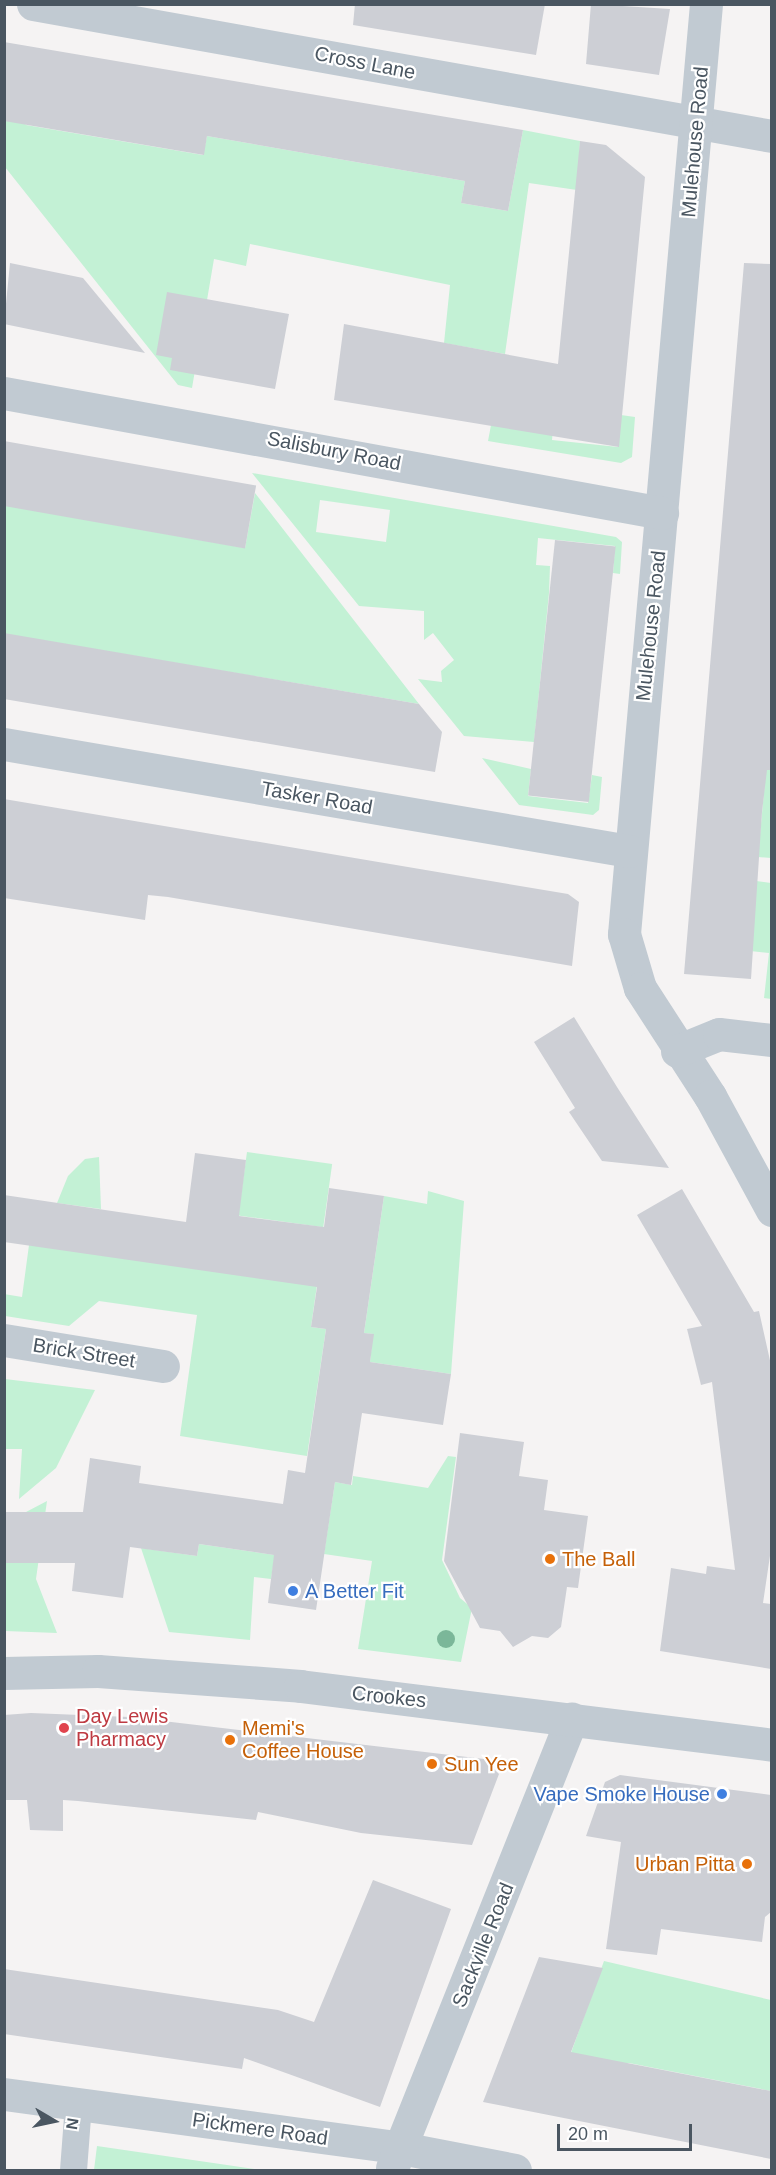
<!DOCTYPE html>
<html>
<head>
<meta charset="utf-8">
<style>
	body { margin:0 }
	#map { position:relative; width:776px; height:2175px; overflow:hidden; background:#f5f3f3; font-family:Helvetica,sans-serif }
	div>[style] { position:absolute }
	.green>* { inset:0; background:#c3f1d5; transform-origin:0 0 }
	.building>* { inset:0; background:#cdcfd5; transform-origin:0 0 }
	.service>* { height:27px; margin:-13.5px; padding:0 13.5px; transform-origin:13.5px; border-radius:13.5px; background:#c1cad2 }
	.minor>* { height:33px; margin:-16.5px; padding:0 16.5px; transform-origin:16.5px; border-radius:16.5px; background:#c1cad2 }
	.tertiary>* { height:33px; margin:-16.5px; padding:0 16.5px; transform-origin:16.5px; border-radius:16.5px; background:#c1cad2 }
	.trees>* { width:18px; height:18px; margin:-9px; border-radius:50%; background:#7bb799 }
	.dots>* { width:16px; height:16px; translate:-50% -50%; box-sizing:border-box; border:3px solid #fff; border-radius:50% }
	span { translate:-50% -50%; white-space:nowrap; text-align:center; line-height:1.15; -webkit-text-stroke:4.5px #fff; paint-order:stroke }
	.street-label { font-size:20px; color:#4a5661 }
	.food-label { font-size:20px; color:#c56008 }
	.left { translate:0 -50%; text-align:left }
	.right { translate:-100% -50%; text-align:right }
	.shop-label { font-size:20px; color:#366cbe }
	.health-label { font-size:20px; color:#be3a42 }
	.frame { position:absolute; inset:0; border:6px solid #4a5661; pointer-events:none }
	.north { position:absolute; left:24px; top:2091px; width:60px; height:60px; -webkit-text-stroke:4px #fff; paint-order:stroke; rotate:99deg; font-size:16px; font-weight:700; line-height:24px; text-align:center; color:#4a5661 }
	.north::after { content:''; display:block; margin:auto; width:21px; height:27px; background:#4a5661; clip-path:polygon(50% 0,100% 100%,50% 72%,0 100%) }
	.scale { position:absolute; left:557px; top:2124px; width:135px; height:27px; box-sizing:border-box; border:3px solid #4a5661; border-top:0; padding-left:8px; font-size:18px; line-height:21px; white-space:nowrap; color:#4a5661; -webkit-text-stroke:4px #fff; paint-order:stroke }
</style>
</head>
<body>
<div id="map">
	<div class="green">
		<i style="clip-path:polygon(4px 101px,26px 125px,203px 155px,207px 136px,465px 181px,461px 203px,508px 211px,523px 130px,580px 141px,577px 190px,529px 183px,505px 354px,444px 343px,450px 285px,250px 244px,246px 266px,214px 259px,192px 388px,178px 385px,5px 167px)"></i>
		<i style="clip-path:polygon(495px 404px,555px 409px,552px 440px,618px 447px,621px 415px,635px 417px,632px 457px,621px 463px,488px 441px)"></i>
		<i style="clip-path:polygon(evenodd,252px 473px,616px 537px,622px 542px,620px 574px,613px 573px,615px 546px,538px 538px,536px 565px,550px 566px,549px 593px,534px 742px,464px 736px,418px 679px,442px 682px,441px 671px,454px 660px,433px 633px,424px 640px,424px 611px,359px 606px,252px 473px,320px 500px,390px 510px,386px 542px,316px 532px,320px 500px)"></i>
		<i style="clip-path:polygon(255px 493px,419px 704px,5px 634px,4px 505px,245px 548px)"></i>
		<i style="clip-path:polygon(482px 758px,531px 769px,528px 796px,588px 803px,592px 775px,602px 777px,599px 810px,593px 815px,519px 805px)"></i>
		<i style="clip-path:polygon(766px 770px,771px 770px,771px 858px,758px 857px)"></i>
		<i style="clip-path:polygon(756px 881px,771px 883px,771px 999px,764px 998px,769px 953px,750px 951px)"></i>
		<i style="left:247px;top:1152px;width:86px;height:64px;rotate:8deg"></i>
		<i style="clip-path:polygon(99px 1157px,101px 1209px,57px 1203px,68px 1176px,85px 1159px)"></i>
		<i style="clip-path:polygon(428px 1191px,464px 1201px,451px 1374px,370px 1362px,373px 1334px,364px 1333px,384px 1196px,427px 1204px)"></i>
		<i style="clip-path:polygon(29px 1245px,318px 1278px,311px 1327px,326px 1329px,307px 1456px,180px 1436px,197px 1315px,99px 1301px,69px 1326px,5px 1316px,4px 1294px,22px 1297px)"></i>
		<i style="clip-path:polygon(5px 1379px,95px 1390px,56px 1468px,19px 1499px,22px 1449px,5px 1449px)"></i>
		<i style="clip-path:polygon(448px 1456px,456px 1457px,442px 1560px,460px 1598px,472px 1608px,461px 1662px,358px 1649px,372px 1561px,324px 1554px,335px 1482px,352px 1485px,353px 1476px,428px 1488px)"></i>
		<i style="clip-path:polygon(47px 1501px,36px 1579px,57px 1633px,5px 1631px,5px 1563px,25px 1563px,26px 1512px)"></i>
		<i style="clip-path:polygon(199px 1544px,275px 1555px,271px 1579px,254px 1577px,250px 1640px,169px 1632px,141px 1548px,197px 1556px)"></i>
		<i style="clip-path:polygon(604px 1961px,771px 2000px,771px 2091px,629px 2063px,567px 2064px)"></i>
		<i style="clip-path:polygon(97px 2146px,262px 2170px,94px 2170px)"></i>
	</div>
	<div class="building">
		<i style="clip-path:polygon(355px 4px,545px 4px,536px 55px,353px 25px)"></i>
		<i style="clip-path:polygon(591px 4px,670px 9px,659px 75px,586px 64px)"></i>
		<i style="clip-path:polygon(4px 42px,523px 130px,508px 211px,461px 203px,465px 181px,207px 136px,204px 155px,4px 121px)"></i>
		<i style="clip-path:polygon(580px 141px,606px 145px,645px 177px,619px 447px,334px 400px,344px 324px,558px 364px)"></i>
		<i style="clip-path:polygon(10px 263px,83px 278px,145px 353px,4px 324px)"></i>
		<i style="clip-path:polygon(744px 263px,771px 264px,771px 770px,767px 770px,762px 812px,751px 979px,684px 974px)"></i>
		<i style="clip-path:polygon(167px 292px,289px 314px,275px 389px,170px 370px,172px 358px,156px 355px)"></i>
		<i style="left:4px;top:441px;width:256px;height:64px;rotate:10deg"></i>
		<i style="left:555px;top:540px;width:61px;height:257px;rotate:6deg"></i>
		<i style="clip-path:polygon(4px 633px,419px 704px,442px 732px,435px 772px,4px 699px)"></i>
		<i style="clip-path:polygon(4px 799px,568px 894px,579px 902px,572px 966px,168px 897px,148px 895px,145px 920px,4px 898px)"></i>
		<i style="clip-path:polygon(574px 1017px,617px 1087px,669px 1168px,602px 1161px,569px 1112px,575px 1108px,534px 1042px)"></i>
		<i style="clip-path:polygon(195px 1153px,246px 1160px,239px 1216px,324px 1227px,329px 1188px,384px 1196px,364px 1333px,374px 1334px,370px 1362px,451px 1374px,443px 1425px,362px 1413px,351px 1485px,335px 1482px,316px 1610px,268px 1603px,274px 1555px,199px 1544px,197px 1556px,130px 1547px,123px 1598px,72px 1591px,75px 1563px,4px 1563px,4px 1512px,83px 1512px,90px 1458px,141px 1466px,139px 1483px,283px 1504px,288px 1470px,305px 1473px,326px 1329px,311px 1327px,317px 1287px,4px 1242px,4px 1195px,186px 1222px)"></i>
		<i style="clip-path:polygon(682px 1189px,754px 1312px,759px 1311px,771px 1365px,771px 1549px,763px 1603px,771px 1604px,771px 1669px,660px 1651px,671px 1568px,706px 1574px,707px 1566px,735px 1570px,712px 1382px,701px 1385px,687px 1329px,702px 1326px,637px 1215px)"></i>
		<i style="clip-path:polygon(460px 1433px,524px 1442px,519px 1476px,548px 1480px,544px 1510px,588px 1516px,578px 1588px,567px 1587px,561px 1627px,548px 1638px,532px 1636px,513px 1647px,500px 1631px,480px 1628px,444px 1561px)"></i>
		<i style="clip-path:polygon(31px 1713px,129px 1717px,484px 1759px,499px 1774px,472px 1845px,361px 1833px,258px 1812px,256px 1820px,78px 1801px,63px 1800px,63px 1831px,30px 1830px,27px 1800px,4px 1800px,4px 1715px)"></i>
		<i style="clip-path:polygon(620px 1775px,771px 1795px,771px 1912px,765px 1917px,762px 1942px,661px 1929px,657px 1955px,606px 1949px,621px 1842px,586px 1836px,605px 1782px)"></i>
		<i style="clip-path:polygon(373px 1880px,451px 1909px,380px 2107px,244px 2058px,242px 2069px,4px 2034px,4px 1969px,278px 2010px,314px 2022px)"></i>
		<i style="clip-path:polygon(539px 1957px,603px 1968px,571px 2052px,771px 2091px,771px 2159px,483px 2102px)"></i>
	</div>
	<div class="service">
		<i style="left:73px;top:2170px;width:66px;rotate:-85.7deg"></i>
	</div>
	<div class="minor">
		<i style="left:33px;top:4px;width:751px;rotate:10.13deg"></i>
		<i style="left:706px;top:4px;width:934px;rotate:95.04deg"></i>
		<i style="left:624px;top:934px;width:56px;rotate:73.5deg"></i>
		<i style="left:640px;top:988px;width:129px;rotate:57.1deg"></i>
		<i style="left:710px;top:1096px;width:130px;rotate:61.5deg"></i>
		<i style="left:4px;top:393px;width:669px;rotate:10.34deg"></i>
		<i style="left:4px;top:744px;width:634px;rotate:9.71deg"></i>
		<i style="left:677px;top:1051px;width:45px;rotate:-22deg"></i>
		<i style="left:719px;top:1034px;width:53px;rotate:6.5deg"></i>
		<i style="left:4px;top:1340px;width:161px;rotate:9.3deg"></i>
		<i style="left:4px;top:2094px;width:401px;rotate:7.7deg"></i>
		<i style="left:401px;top:2148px;width:116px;rotate:10.9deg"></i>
		<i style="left:392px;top:2168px;width:484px;rotate:-68.2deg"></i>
	</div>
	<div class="tertiary">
		<i style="left:4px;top:1673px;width:94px;rotate:-1.2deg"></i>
		<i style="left:98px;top:1671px;width:203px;rotate:4.2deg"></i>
		<i style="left:300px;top:1686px;width:476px;rotate:7.1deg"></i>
	</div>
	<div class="trees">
		<i style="left:446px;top:1639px"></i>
	</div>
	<div class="dots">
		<i style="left:550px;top:1559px;background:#e8710a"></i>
		<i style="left:293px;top:1591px;background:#3f7fe0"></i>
		<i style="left:64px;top:1728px;background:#e0444e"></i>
		<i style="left:230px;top:1740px;background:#e8710a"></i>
		<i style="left:432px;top:1764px;background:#e8710a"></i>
		<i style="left:722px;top:1794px;background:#3f7fe0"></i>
		<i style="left:747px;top:1864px;background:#e8710a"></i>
	</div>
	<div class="street-label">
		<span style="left:365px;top:63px;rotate:11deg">Cross Lane</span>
		<span style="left:695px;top:142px;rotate:-85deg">Mulehouse Road</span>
		<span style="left:334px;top:451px;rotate:11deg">Salisbury Road</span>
		<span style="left:651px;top:626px;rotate:-84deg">Mulehouse Road</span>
		<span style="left:317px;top:798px;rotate:10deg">Tasker Road</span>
		<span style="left:84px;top:1353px;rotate:9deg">Brick Street</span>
		<span style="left:389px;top:1697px;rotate:6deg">Crookes</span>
		<span style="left:483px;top:1945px;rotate:-68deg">Sackville Road</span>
		<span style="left:260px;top:2129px;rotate:8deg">Pickmere Road</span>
	</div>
	<div class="food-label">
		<span class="left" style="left:562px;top:1559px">The Ball</span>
		<span class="left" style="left:242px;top:1740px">Memi's<br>Coffee House</span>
		<span class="left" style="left:444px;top:1764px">Sun Yee</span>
		<span class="right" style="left:735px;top:1864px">Urban Pitta</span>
	</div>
	<div class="shop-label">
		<span class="left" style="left:305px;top:1591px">A Better Fit</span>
		<span class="right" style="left:710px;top:1794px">Vape Smoke House</span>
	</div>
	<div class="health-label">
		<span class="left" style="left:76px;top:1728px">Day Lewis<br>Pharmacy</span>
	</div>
	<div class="frame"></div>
	<div class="north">N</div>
	<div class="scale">20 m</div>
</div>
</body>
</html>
